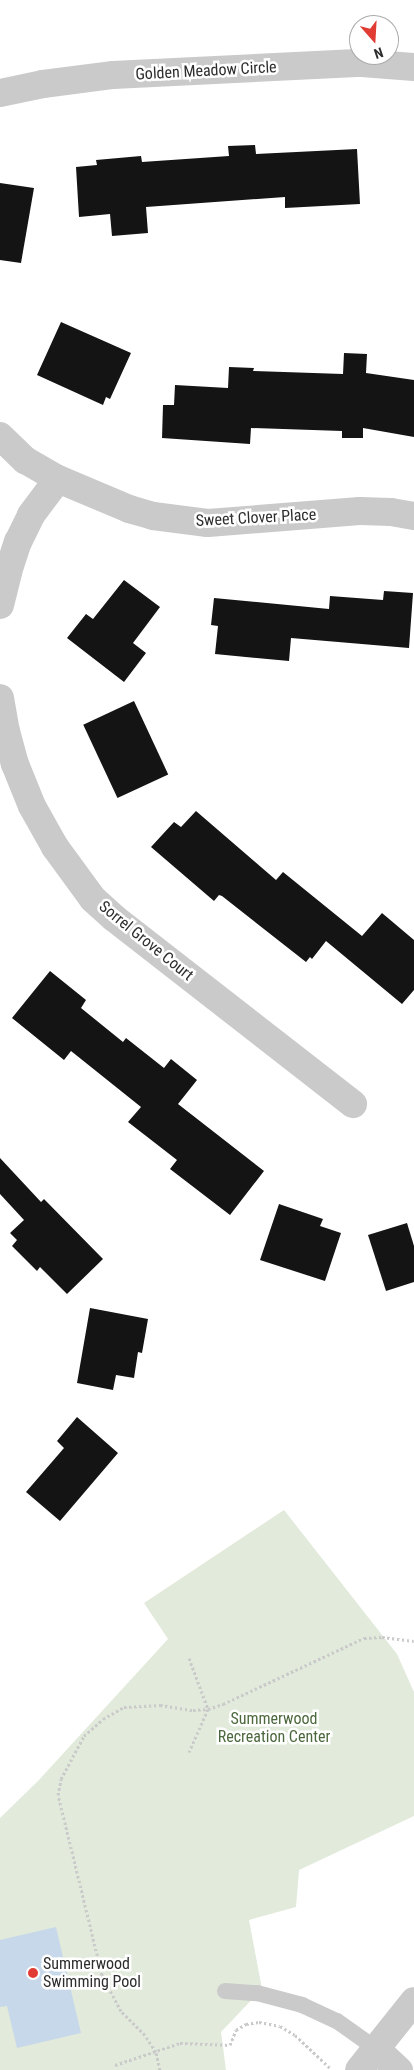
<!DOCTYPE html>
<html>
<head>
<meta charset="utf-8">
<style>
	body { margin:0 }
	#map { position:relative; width:414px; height:2070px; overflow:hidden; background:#fff; font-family:"Roboto Condensed",sans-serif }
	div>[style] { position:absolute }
	.green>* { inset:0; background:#e1eadb }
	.water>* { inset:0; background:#c7d8ea }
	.building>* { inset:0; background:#141414; transform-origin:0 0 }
	.path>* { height:3px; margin-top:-1.5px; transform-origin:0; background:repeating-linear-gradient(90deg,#cacaca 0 2.5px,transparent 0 5px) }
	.lane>* { height:16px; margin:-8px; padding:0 8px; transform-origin:8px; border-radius:8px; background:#cacaca }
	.street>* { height:28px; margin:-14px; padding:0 14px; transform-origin:14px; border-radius:14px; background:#cacaca }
	.dots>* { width:14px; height:14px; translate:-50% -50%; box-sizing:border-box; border:2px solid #fff; border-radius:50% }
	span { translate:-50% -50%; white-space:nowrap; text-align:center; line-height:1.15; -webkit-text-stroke:5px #fff; paint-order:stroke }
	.street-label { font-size:16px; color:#2d2d2d }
	.park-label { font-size:16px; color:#4b673c }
	.poi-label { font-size:16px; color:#2d2d2d }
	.left { translate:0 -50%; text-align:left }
	.north { position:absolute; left:349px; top:15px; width:50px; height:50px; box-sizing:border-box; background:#fff; border:1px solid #ababab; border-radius:50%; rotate:161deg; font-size:14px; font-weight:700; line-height:20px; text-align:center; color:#2d2d2d }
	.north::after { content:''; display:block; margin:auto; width:18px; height:22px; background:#e03c34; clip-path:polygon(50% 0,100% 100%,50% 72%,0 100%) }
</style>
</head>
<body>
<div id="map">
	<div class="green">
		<i style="clip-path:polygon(284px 1510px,397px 1654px,414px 1692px,414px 1816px,299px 1870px,296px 1907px,249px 1920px,262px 1989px,221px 2032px,226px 2070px,0 2070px,0 1818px,38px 1781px,168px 1639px,144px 1603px)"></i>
	</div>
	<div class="water">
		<i style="clip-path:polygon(56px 1927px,81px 2033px,17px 2048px,7px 2006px,0 2007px,0 1940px)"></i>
	</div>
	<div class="building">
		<i style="clip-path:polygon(255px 145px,256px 154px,357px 149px,360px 204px,285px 208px,285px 197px,146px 207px,148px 233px,112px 236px,110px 214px,79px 217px,76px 167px,97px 165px,96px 160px,141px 156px,142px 162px,229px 156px,228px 146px)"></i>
		<i style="clip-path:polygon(0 183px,34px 188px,21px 263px,0 260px)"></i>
		<i style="clip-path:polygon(61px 322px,131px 353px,110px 399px,106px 397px,103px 405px,37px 375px)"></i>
		<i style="clip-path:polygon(344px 353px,367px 354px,366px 373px,414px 380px,414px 437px,363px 428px,363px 438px,342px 438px,342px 431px,251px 428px,250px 444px,162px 438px,163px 405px,174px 405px,175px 385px,228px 388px,229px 367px,254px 368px,253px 371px,343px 374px)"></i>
		<i style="clip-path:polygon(124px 580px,160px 607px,133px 643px,146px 653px,124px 682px,67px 638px,86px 614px,93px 619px)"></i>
		<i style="clip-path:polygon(384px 591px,413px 593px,409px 648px,291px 638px,289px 661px,215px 654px,218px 626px,211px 625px,214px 598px,329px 609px,330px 596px,383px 600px)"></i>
		<i style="left:134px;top:701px;width:81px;height:56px;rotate:65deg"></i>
		<i style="clip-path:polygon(196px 811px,276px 880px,283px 872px,362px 936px,382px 913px,414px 940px,414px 990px,402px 1004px,326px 941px,312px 959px,310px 957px,306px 962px,222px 896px,219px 895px,214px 901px,151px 847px,174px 822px,181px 827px)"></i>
		<i style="clip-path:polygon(50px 971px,86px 1000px,81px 1008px,123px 1042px,126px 1038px,164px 1068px,171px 1059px,197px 1080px,178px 1104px,264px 1171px,230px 1215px,170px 1169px,177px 1160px,128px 1122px,141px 1107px,71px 1051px,64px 1060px,12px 1018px)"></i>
		<i style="clip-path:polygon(0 1158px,41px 1202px,44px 1199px,103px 1259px,67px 1294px,40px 1267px,37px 1271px,12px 1246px,17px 1240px,10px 1233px,24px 1220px,0 1194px)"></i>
		<i style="clip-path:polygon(279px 1204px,323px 1219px,320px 1226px,341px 1233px,325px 1281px,260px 1260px)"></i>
		<i style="clip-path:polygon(407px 1223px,414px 1246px,414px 1282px,386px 1291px,368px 1235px)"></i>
		<i style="clip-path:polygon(90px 1308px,148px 1319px,142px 1353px,138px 1352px,134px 1378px,116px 1375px,113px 1390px,77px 1383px)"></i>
		<i style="clip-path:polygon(77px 1417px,118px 1453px,60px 1521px,26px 1492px,64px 1448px,57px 1441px)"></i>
	</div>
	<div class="path">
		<i style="left:189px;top:1658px;width:54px;rotate:69.6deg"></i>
		<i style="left:208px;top:1709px;width:47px;rotate:113.8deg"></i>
		<i style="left:115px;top:2065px;width:69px;rotate:-18.7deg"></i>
		<i style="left:180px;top:2043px;width:50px;rotate:2.3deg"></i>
		<i style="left:230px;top:2045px;width:16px;rotate:-68deg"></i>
		<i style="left:236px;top:2030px;width:12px;rotate:-31deg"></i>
		<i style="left:246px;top:2024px;width:13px;rotate:-9deg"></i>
		<i style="left:259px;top:2022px;width:21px;rotate:11deg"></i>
		<i style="left:280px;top:2026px;width:17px;rotate:31deg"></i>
		<i style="left:295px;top:2035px;width:48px;rotate:43.3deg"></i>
		<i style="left:160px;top:2070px;width:18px;rotate:-103deg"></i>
		<i style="left:156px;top:2052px;width:20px;rotate:-123deg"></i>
		<i style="left:145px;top:2035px;width:34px;rotate:-135deg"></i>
		<i style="left:121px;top:2011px;width:41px;rotate:-117.8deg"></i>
		<i style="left:102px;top:1975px;width:185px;rotate:-103.7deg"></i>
		<i style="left:58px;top:1795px;width:16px;rotate:-79deg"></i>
		<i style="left:61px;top:1779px;width:49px;rotate:-61.9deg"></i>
		<i style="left:84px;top:1736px;width:25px;rotate:-42deg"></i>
		<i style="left:103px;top:1719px;width:24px;rotate:-30deg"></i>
		<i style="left:124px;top:1707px;width:36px;rotate:-3deg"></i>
		<i style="left:160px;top:1705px;width:33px;rotate:9deg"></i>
		<i style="left:193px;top:1710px;width:15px;rotate:-4deg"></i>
		<i style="left:208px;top:1709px;width:16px;rotate:-18deg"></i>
		<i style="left:223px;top:1704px;width:156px;rotate:-25.1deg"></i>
		<i style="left:364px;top:1638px;width:18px;rotate:-3deg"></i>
		<i style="left:382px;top:1637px;width:32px;rotate:7deg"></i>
	</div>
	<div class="lane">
		<i style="left:225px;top:1991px;width:32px;rotate:4deg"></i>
		<i style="left:257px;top:1993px;width:47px;rotate:14.9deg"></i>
		<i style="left:302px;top:2005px;width:38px;rotate:25deg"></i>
		<i style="left:337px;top:2021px;width:47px;rotate:35.4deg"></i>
	</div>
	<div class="street">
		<i style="left:0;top:93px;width:44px;rotate:-11.8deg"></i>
		<i style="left:43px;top:84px;width:71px;rotate:-7.3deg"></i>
		<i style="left:113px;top:75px;width:249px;rotate:-2.8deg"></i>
		<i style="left:362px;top:63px;width:52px;rotate:4.4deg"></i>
		<i style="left:0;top:436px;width:35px;rotate:44deg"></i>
		<i style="left:25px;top:460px;width:38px;rotate:30deg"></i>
		<i style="left:58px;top:479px;width:77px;rotate:22.9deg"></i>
		<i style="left:129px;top:509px;width:25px;rotate:16deg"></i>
		<i style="left:153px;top:516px;width:55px;rotate:7.3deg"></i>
		<i style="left:208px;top:523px;width:152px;rotate:-4.5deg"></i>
		<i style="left:360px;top:511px;width:31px;rotate:2deg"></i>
		<i style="left:391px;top:512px;width:23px;rotate:10deg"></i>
		<i style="left:0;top:605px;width:34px;rotate:-76deg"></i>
		<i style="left:8px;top:572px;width:32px;rotate:-72deg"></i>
		<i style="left:18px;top:542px;width:30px;rotate:-64deg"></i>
		<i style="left:31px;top:515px;width:45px;rotate:-53.1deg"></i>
		<i style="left:0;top:698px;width:34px;rotate:80deg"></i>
		<i style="left:6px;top:731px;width:34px;rotate:75deg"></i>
		<i style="left:15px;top:764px;width:45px;rotate:68deg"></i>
		<i style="left:32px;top:806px;width:47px;rotate:60.7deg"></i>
		<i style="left:55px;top:847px;width:64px;rotate:53.8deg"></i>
		<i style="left:93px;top:899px;width:28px;rotate:42deg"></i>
		<i style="left:114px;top:918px;width:303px;rotate:37.9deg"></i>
		<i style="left:375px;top:2048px;width:33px;rotate:43deg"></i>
		<i style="left:359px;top:2070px;width:88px;rotate:-51.4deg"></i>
	</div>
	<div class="dots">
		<i style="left:33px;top:1973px;background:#e03c34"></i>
	</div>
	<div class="street-label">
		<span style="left:206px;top:71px;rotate:-3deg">Golden Meadow Circle</span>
		<span style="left:256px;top:518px;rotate:-3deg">Sweet Clover Place</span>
		<span style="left:146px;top:941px;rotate:39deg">Sorrel Grove Court</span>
	</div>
	<div class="park-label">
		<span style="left:274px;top:1728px">Summerwood<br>Recreation Center</span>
	</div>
	<div class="poi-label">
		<span class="left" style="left:43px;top:1973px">Summerwood<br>Swimming Pool</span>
	</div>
	<div class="north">N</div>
</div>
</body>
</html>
